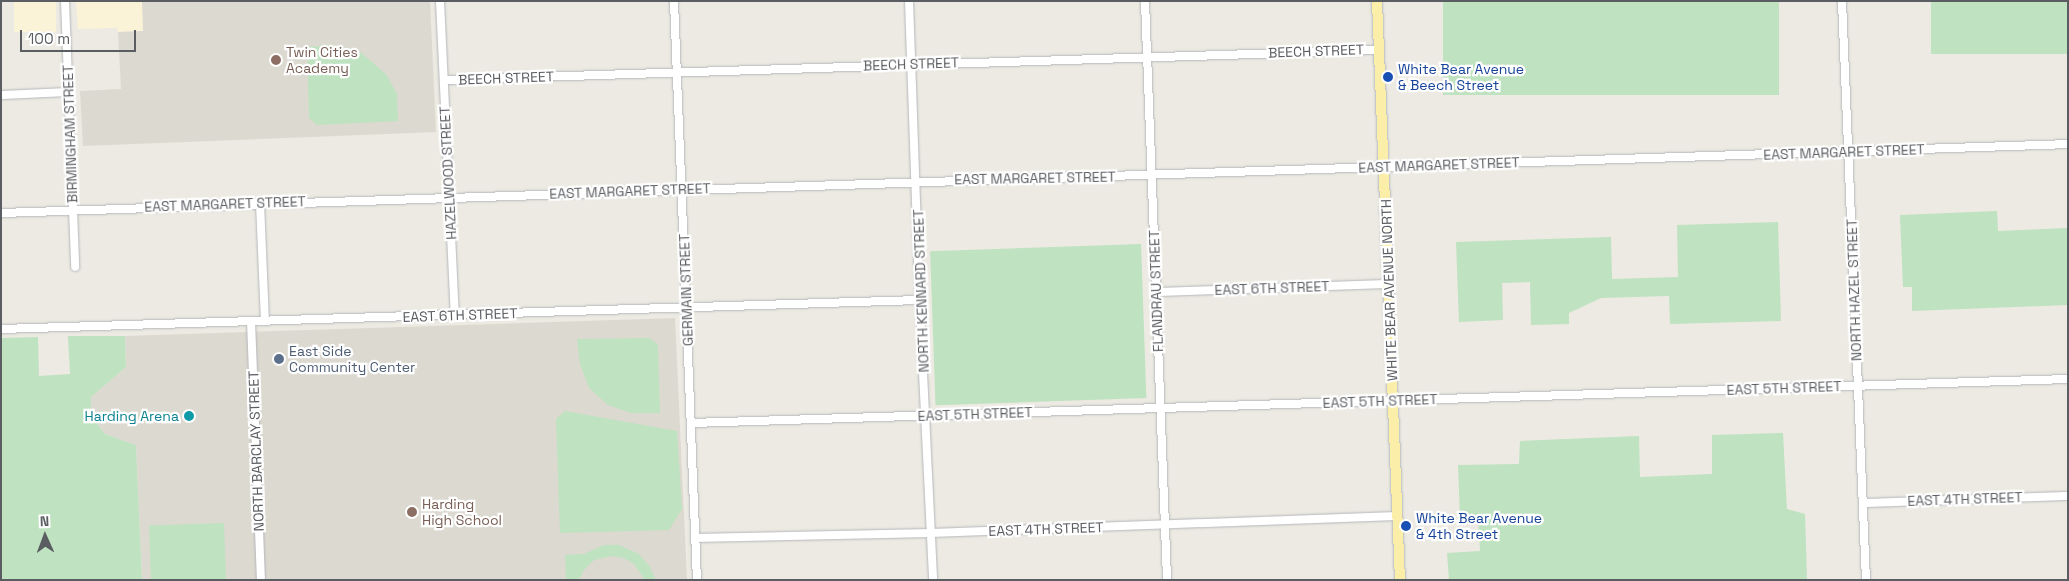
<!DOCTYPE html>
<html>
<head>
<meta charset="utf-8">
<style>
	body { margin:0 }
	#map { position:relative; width:2069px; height:581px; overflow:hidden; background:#eceae2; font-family:"Space Grotesk",sans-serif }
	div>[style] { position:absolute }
	.commercial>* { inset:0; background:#fbf3d7; transform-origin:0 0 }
	.education>* { inset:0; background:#dcd9d0 }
	.green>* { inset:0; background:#bfe2c0; transform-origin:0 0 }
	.roads { filter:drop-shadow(0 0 1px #b4b7bb) drop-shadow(0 0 1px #b4b7bb) }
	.minor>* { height:8px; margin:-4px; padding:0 4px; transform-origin:4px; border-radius:4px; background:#fff }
	.major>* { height:10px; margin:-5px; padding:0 5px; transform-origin:5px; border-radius:5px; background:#faeea9 }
	.dots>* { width:14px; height:14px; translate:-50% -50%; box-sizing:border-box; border:2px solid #fff; border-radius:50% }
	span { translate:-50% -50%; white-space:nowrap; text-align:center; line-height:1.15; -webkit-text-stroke:4.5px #fff; paint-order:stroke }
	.street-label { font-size:14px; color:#5a5d61 }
	.education-label { font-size:14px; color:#785e54 }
	.left { translate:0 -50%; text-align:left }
	.transit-label { font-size:14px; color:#164399 }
	.service-label { font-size:14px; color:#4e5e75 }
	.culture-label { font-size:14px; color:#0d838f }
	.right { translate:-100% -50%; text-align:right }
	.frame { position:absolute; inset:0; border:2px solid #5a5d61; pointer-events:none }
	.north { position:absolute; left:20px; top:511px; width:50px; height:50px; -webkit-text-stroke:4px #fff; paint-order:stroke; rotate:358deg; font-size:14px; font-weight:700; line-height:20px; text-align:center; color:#5a5d61 }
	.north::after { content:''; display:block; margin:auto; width:18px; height:22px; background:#5a5d61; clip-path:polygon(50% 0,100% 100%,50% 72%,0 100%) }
	.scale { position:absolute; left:20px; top:30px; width:116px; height:22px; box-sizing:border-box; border:2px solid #5a5d61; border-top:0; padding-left:6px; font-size:15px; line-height:18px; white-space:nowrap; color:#5a5d61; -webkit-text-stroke:4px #fff; paint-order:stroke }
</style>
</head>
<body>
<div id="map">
	<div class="commercial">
		<i style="left:14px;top:1px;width:42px;height:31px"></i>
		<i style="clip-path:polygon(76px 1px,142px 1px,144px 31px,118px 32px,117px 28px,78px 29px)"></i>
	</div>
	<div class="education">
		<i style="clip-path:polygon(142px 1px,430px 1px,436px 132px,83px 146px,80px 91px,121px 89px,118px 32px,143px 31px)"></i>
		<i style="clip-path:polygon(675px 318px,687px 580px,142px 580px,136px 445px,105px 434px,91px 416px,91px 397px,126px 367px,125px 336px)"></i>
	</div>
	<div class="green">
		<i style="left:1443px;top:1px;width:336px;height:94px"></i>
		<i style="left:1931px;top:1px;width:137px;height:53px"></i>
		<i style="clip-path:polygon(332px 45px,358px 50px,386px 74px,397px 94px,398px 121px,317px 125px,309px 118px,307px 47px)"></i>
		<i style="clip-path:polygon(1997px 211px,1998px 231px,2068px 228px,2068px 305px,1912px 311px,1912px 287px,1903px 287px,1900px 215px)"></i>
		<i style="clip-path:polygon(1778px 222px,1781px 321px,1670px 324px,1669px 296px,1601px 298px,1569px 313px,1569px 324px,1531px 325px,1530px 282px,1502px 283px,1503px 320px,1459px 322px,1456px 242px,1611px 237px,1612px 279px,1678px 277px,1677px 225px)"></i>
		<i style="left:1141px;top:244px;width:154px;height:211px;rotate:88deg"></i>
		<i style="clip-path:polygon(68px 336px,125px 336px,126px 367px,91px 397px,91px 416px,105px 434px,136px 445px,142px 580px,1px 580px,1px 338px,38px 337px,39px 376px,70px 374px)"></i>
		<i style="clip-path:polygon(650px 338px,658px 345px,660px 413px,631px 413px,608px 405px,589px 388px,580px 364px,577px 339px)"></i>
		<i style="clip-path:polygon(565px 411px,677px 431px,682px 509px,669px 530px,560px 533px,556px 419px)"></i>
		<i style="clip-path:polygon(1783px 433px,1787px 509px,1805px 514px,1807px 580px,1449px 580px,1447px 553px,1480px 551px,1478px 516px,1460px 517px,1458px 465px,1519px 464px,1520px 441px,1639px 436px,1640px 477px,1712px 474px,1712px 435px)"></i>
		<i style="left:224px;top:523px;width:57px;height:75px;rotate:88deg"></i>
		<i style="clip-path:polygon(604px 545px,619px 545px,639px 554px,650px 567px,656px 580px,645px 580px,634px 564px,624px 558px,612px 556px,594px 560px,584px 570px,579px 580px,566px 580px,565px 555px,584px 554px)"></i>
	</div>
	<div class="roads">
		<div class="minor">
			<i style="left:65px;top:1px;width:266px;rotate:87.8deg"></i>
			<i style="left:440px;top:1px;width:314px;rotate:87.3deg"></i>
			<i style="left:674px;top:1px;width:579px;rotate:87.73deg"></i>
			<i style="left:909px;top:1px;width:290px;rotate:88deg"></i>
			<i style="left:919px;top:291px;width:289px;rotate:87.2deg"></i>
			<i style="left:1145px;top:1px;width:579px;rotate:87.82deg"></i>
			<i style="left:1842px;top:1px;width:579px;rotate:87.63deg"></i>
			<i style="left:444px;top:80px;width:934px;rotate:-1.84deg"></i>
			<i style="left:1px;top:95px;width:68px;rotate:-2.5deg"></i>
			<i style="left:260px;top:203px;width:118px;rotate:87.6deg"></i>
			<i style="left:1px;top:213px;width:2068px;rotate:-1.91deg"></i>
			<i style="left:1156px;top:292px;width:233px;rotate:-2deg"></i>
			<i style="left:251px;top:321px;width:259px;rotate:87.8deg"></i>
			<i style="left:1px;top:329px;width:919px;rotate:-1.81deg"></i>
			<i style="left:691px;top:423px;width:1378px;rotate:-1.83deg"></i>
			<i style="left:1863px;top:503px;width:205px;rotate:-2deg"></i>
			<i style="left:695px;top:538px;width:236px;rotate:-1.2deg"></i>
			<i style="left:931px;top:533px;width:466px;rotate:-2.1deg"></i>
		</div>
		<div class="major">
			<i style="left:1377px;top:1px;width:579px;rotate:87.73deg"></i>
		</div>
	</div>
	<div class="dots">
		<i style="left:276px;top:60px;background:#8d6e63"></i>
		<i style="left:1388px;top:77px;background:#1a4fb4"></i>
		<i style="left:279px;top:359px;background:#5c6f8a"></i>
		<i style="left:189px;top:416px;background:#0f9aa8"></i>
		<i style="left:412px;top:512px;background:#8d6e63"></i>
		<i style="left:1406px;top:526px;background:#1a4fb4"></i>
	</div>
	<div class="street-label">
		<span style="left:1316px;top:51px;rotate:-2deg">BEECH STREET</span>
		<span style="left:911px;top:64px;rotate:-2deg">BEECH STREET</span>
		<span style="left:506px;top:78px;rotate:-2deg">BEECH STREET</span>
		<span style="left:70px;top:134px;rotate:-92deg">BIRMINGHAM STREET</span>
		<span style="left:1844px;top:152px;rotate:-2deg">EAST MARGARET STREET</span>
		<span style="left:1439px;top:165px;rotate:-2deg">EAST MARGARET STREET</span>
		<span style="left:448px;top:173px;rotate:-93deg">HAZELWOOD STREET</span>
		<span style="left:1035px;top:178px;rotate:-1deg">EAST MARGARET STREET</span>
		<span style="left:630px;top:191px;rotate:-2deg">EAST MARGARET STREET</span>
		<span style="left:225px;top:204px;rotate:-2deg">EAST MARGARET STREET</span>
		<span style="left:1272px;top:288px;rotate:-2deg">EAST 6TH STREET</span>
		<span style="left:686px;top:290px;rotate:-92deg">GERMAIN STREET</span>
		<span style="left:1389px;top:290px;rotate:-92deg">WHITE BEAR AVENUE NORTH</span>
		<span style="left:1854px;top:290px;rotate:-92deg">NORTH HAZEL STREET</span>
		<span style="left:921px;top:291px;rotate:-92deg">NORTH KENNARD STREET</span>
		<span style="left:1156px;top:291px;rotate:-92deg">FLANDRAU STREET</span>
		<span style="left:460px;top:315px;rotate:-2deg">EAST 6TH STREET</span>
		<span style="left:1784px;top:388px;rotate:-2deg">EAST 5TH STREET</span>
		<span style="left:1380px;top:401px;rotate:-2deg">EAST 5TH STREET</span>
		<span style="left:975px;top:414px;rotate:-2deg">EAST 5TH STREET</span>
		<span style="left:256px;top:451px;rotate:-92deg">NORTH BARCLAY STREET</span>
		<span style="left:1965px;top:499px;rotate:-2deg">EAST 4TH STREET</span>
		<span style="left:1046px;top:529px;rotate:-2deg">EAST 4TH STREET</span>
	</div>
	<div class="education-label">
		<span class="left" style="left:286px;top:60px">Twin Cities<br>Academy</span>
		<span class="left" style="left:422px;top:512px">Harding<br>High School</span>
	</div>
	<div class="transit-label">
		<span class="left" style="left:1398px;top:77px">White Bear Avenue<br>&amp; Beech Street</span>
		<span class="left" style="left:1416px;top:526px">White Bear Avenue<br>&amp; 4th Street</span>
	</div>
	<div class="service-label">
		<span class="left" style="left:289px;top:359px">East Side<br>Community Center</span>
	</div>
	<div class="culture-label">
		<span class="right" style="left:179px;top:416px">Harding Arena</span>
	</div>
	<div class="frame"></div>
	<div class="north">N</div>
	<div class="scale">100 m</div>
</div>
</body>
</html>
